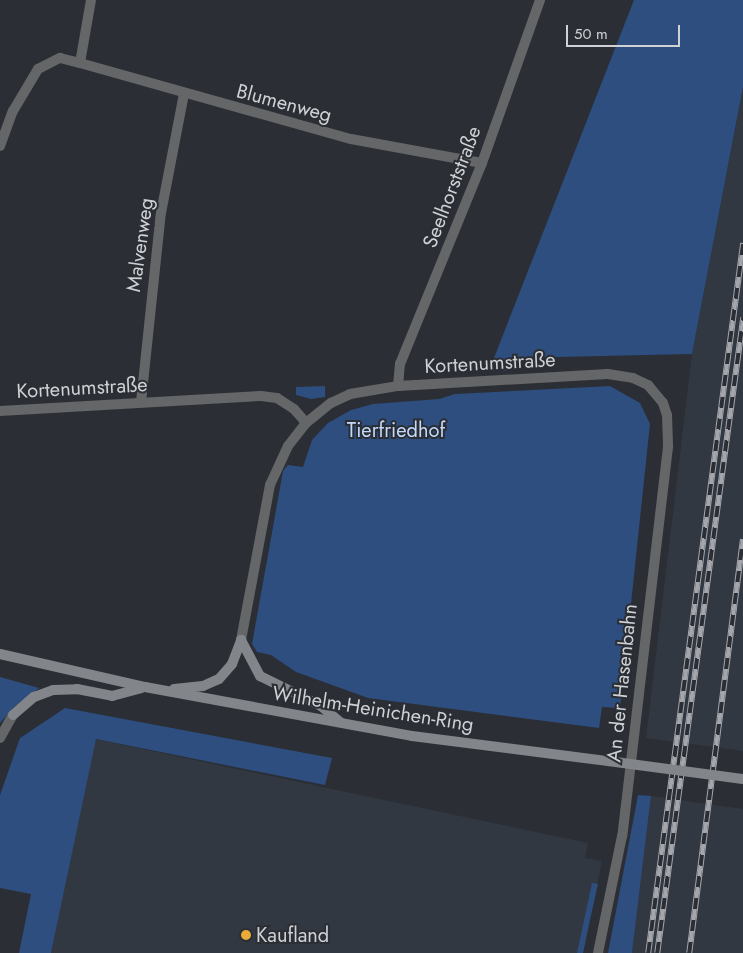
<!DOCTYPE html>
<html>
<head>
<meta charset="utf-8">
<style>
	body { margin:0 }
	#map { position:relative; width:743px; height:953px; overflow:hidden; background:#2b2e34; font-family:Jost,sans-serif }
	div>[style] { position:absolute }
	.built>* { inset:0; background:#313842 }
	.green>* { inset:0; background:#2d4e7e }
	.street>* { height:10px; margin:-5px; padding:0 5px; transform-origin:5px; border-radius:5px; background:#646668 }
	.secondary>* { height:10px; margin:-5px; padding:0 5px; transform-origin:5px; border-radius:5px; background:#828589 }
	.rail>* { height:5.5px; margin-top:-2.75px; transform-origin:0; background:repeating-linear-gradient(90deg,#2b2e34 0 11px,#a4a6ab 0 22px); box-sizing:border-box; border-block:1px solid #a4a6ab }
	.secondary-bridge>* { height:10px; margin:-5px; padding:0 5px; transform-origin:5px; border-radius:5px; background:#828589 }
	.dots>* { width:14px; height:14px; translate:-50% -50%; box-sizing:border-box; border:2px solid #2b2e34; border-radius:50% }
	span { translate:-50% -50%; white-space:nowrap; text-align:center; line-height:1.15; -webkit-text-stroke:4px #2b2e34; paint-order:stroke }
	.street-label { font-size:20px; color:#cfd1d5 }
	.park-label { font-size:20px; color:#c4dafb }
	.poi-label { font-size:20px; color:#cfd1d5 }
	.left { translate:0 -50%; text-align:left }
	.scale { position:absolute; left:566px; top:25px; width:114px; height:22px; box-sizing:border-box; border:2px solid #cfd1d5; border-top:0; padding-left:6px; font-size:15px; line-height:18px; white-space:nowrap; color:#cfd1d5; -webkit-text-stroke:4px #2b2e34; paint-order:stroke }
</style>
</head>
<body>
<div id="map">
	<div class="built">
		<i style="clip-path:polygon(743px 88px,743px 751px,646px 738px,692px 354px)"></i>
		<i style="clip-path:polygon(95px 739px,588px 843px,585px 858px,602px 861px,583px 953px,51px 953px)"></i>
		<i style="clip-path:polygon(651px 796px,743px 809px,743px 953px,632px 953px)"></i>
	</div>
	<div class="green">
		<i style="clip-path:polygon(634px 0,743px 0,743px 87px,692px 354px,514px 358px,506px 371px,490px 368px)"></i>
		<i style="clip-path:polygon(325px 386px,325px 397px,311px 399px,296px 395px,296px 387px)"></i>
		<i style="clip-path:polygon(610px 386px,640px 403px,650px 424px,620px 708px,602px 707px,599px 728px,368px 698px,296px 672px,271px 655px,257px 652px,252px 644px,283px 471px,288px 465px,303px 467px,312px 440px,328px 423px,351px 410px,373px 404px,439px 399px,455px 394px)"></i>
		<i style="clip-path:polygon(0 677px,39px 688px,14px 707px,0 723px)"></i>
		<i style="clip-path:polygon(65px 708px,332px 758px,325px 785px,96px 739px,51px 953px,19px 953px,31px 894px,0 888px,0 795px,20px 738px)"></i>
		<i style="clip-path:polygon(638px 795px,651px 796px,632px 953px,608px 953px)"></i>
		<i style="clip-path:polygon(592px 883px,598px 884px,590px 920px,583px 953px,577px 953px)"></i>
	</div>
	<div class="street">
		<i style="left:80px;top:63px;width:281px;rotate:15.7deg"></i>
		<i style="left:351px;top:139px;width:133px;rotate:10.4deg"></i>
		<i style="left:0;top:146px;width:37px;rotate:-70deg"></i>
		<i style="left:13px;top:111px;width:49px;rotate:-59.2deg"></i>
		<i style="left:38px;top:69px;width:25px;rotate:-27deg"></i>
		<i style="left:60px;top:58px;width:21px;rotate:14deg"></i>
		<i style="left:80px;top:63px;width:64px;rotate:-80.1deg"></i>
		<i style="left:398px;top:386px;width:22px;rotate:-85deg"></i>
		<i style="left:400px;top:364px;width:217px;rotate:-67.8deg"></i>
		<i style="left:482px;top:163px;width:173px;rotate:-70.4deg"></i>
		<i style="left:141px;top:402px;width:190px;rotate:-84deg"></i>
		<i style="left:161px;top:213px;width:121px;rotate:-79.1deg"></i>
		<i style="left:0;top:411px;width:261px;rotate:-3.3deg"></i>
		<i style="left:261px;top:396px;width:16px;rotate:7deg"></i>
		<i style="left:277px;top:398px;width:20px;rotate:33deg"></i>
		<i style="left:294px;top:409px;width:18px;rotate:49deg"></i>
		<i style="left:241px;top:640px;width:158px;rotate:-79.4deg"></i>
		<i style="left:270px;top:485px;width:43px;rotate:-65.2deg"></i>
		<i style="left:288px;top:446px;width:29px;rotate:-52deg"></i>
		<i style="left:306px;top:423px;width:32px;rotate:-39deg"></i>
		<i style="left:331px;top:403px;width:21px;rotate:-25deg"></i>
		<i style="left:350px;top:394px;width:49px;rotate:-9.5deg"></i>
		<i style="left:398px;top:386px;width:210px;rotate:-3.3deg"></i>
		<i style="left:608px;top:374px;width:25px;rotate:9deg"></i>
		<i style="left:633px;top:378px;width:17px;rotate:25deg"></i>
		<i style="left:648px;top:385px;width:23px;rotate:50deg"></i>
		<i style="left:663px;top:403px;width:13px;rotate:72deg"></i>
		<i style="left:667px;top:415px;width:32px;rotate:88deg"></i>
		<i style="left:668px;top:447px;width:392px;rotate:96.7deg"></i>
		<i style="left:622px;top:836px;width:119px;rotate:101.6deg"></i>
		<i style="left:0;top:738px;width:26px;rotate:-61deg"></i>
	</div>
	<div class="secondary">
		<i style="left:241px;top:640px;width:41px;rotate:62.2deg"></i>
		<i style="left:260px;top:676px;width:68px;rotate:26.2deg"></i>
		<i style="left:321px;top:706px;width:25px;rotate:40deg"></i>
		<i style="left:0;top:654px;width:149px;rotate:12.8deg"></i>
		<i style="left:145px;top:687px;width:271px;rotate:10.4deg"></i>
		<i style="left:412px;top:736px;width:198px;rotate:7.3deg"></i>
		<i style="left:174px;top:689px;width:29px;rotate:-6deg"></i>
		<i style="left:203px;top:686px;width:17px;rotate:-24deg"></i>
		<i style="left:219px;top:679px;width:20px;rotate:-49deg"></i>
		<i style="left:232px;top:664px;width:26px;rotate:-69deg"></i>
		<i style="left:13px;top:715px;width:28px;rotate:-41deg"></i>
		<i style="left:34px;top:697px;width:20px;rotate:-20deg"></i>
		<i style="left:53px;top:690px;width:24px;rotate:-2deg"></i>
		<i style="left:77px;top:689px;width:36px;rotate:11deg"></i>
		<i style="left:112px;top:696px;width:30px;rotate:-15deg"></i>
	</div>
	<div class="rail">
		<i style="left:648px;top:953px;width:716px;rotate:-82.38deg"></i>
		<i style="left:657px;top:953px;width:641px;rotate:-82.29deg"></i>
		<i style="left:689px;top:953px;width:417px;rotate:-82.6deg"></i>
	</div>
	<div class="secondary-bridge">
		<i style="left:608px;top:761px;width:136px;rotate:7.6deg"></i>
	</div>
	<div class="dots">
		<i style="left:246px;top:935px;background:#eaaa38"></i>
	</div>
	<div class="street-label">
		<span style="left:284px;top:103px;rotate:15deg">Blumenweg</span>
		<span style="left:452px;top:187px;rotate:-69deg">Seelhorststraße</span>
		<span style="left:140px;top:245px;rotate:-82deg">Malvenweg</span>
		<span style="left:490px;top:363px;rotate:-3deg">Kortenumstraße</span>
		<span style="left:82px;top:388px;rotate:-3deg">Kortenumstraße</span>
		<span style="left:622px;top:683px;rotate:-84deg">An der Hasenbahn</span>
		<span style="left:373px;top:709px;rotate:9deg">Wilhelm-Heinichen-Ring</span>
	</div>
	<div class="park-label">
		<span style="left:396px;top:430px">Tierfriedhof</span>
	</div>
	<div class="poi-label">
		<span class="left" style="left:256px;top:935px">Kaufland</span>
	</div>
	<div class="scale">50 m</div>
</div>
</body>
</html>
